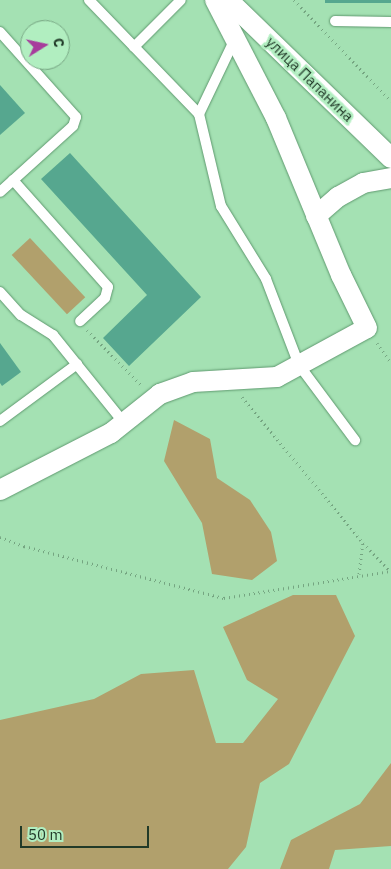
<!DOCTYPE html>
<html>
<head>
<meta charset="utf-8">
<style>
	body { margin:0 }
	#map { position:relative; width:391px; height:869px; overflow:hidden; background:#a4e1b3; font-family:"IBM Plex Sans",sans-serif }
	div>[style] { position:absolute }
	.green>* { inset:0; background:#b1a06c; transform-origin:0 0 }
	.building>* { inset:0; background:#56a78f; transform-origin:0 0 }
	.path>* { height:3px; margin-top:-1.5px; transform-origin:0; background:repeating-linear-gradient(90deg,#75a581 0 1px,transparent 0 5px) }
	.roads { filter:drop-shadow(0 0 1px #5f996f) drop-shadow(0 0 1px #5f996f) }
	.service>* { height:10px; margin:-5px; padding:0 5px; transform-origin:5px; border-radius:5px; background:#fff }
	.minor>* { height:20px; margin:-10px; padding:0 10px; transform-origin:10px; border-radius:10px; background:#fff }
	span { translate:-50% -50%; white-space:nowrap; text-align:center; line-height:1.15; -webkit-text-stroke:5px #b1eec0; paint-order:stroke }
	.street-label { font-size:15px; color:#213a28 }
	.north { position:absolute; left:20px; top:20px; width:50px; height:50px; box-sizing:border-box; background:#b1eec0; border:1px solid #77a683; border-radius:50%; rotate:80deg; font-size:14px; font-weight:700; line-height:20px; text-align:center; color:#213a28 }
	.north::after { content:''; display:block; margin:auto; width:18px; height:22px; background:#a73c9c; clip-path:polygon(50% 0,100% 100%,50% 72%,0 100%) }
	.scale { position:absolute; left:20px; top:826px; width:129px; height:22px; box-sizing:border-box; border:2px solid #213a28; border-top:0; padding-left:6px; font-size:15px; line-height:18px; white-space:nowrap; color:#213a28; -webkit-text-stroke:4px #b1eec0; paint-order:stroke }
</style>
</head>
<body>
<div id="map">
	<div class="green">
		<i style="left:30px;top:238px;width:81px;height:25px;rotate:47deg"></i>
		<i style="clip-path:polygon(174px 420px,210px 439px,217px 478px,250px 500px,271px 532px,277px 561px,252px 580px,212px 574px,202px 523px,164px 461px)"></i>
		<i style="clip-path:polygon(293px 595px,336px 595px,355px 636px,289px 764px,260px 783px,246px 847px,228px 869px,0 869px,0 720px,94px 699px,141px 674px,194px 670px,216px 743px,243px 743px,278px 699px,247px 680px,223px 627px)"></i>
		<i style="clip-path:polygon(391px 763px,391px 846px,335px 850px,329px 869px,280px 869px,291px 840px,360px 804px)"></i>
	</div>
	<div class="building">
		<i style="left:325px;top:0;width:66px;height:3px"></i>
		<i style="clip-path:polygon(0 85px,25px 113px,0 135px)"></i>
		<i style="clip-path:polygon(70px 153px,201px 297px,129px 366px,103px 338px,147px 295px,41px 179px)"></i>
		<i style="clip-path:polygon(0 343px,21px 372px,2px 386px,0 383px)"></i>
	</div>
	<div class="path">
		<i style="left:294px;top:0;width:140px;rotate:46.2deg"></i>
		<i style="left:87px;top:330px;width:78px;rotate:45.5deg"></i>
		<i style="left:377px;top:343px;width:24px;rotate:55deg"></i>
		<i style="left:242px;top:397px;width:190px;rotate:50.3deg"></i>
		<i style="left:363px;top:543px;width:39px;rotate:46deg"></i>
		<i style="left:0;top:537px;width:26px;rotate:21deg"></i>
		<i style="left:24px;top:546px;width:207px;rotate:14.6deg"></i>
		<i style="left:224px;top:598px;width:168px;rotate:-9.2deg"></i>
		<i style="left:359px;top:574px;width:31px;rotate:-83deg"></i>
	</div>
	<div class="roads">
		<div class="service">
			<i style="left:89px;top:0;width:158px;rotate:46deg"></i>
			<i style="left:199px;top:114px;width:83px;rotate:-64.4deg"></i>
			<i style="left:335px;top:21px;width:56px;rotate:1deg"></i>
			<i style="left:0;top:32px;width:114px;rotate:48.2deg"></i>
			<i style="left:76px;top:117px;width:9px;rotate:108deg"></i>
			<i style="left:73px;top:126px;width:98px;rotate:137.9deg"></i>
			<i style="left:134px;top:47px;width:66px;rotate:-45deg"></i>
			<i style="left:199px;top:114px;width:95px;rotate:76.6deg"></i>
			<i style="left:221px;top:206px;width:86px;rotate:58.3deg"></i>
			<i style="left:266px;top:279px;width:92px;rotate:69deg"></i>
			<i style="left:299px;top:365px;width:94px;rotate:53.3deg"></i>
			<i style="left:13px;top:180px;width:143px;rotate:48.4deg"></i>
			<i style="left:108px;top:287px;width:11px;rotate:105deg"></i>
			<i style="left:105px;top:298px;width:34px;rotate:137deg"></i>
			<i style="left:0;top:292px;width:31px;rotate:48deg"></i>
			<i style="left:21px;top:315px;width:38px;rotate:32deg"></i>
			<i style="left:53px;top:335px;width:113px;rotate:51.1deg"></i>
			<i style="left:0;top:421px;width:96px;rotate:-36.5deg"></i>
		</div>
		<div class="minor">
			<i style="left:228px;top:0;width:227px;rotate:44.1deg"></i>
			<i style="left:316px;top:216px;width:29px;rotate:-41deg"></i>
			<i style="left:338px;top:197px;width:29px;rotate:-29deg"></i>
			<i style="left:363px;top:183px;width:28px;rotate:-10deg"></i>
			<i style="left:0;top:490px;width:125px;rotate:-27.2deg"></i>
			<i style="left:111px;top:433px;width:63px;rotate:-38.5deg"></i>
			<i style="left:160px;top:394px;width:35px;rotate:-20deg"></i>
			<i style="left:193px;top:382px;width:84px;rotate:-3.4deg"></i>
			<i style="left:277px;top:377px;width:102px;rotate:-28.6deg"></i>
			<i style="left:367px;top:328px;width:59px;rotate:-116.1deg"></i>
			<i style="left:341px;top:275px;width:170px;rotate:-112.5deg"></i>
			<i style="left:276px;top:118px;width:133px;rotate:-117.3deg"></i>
		</div>
	</div>
	<div class="street-label">
		<span style="left:310px;top:79px;rotate:44deg">улица Папанина</span>
	</div>
	<div class="north">С</div>
	<div class="scale">50 m</div>
</div>
</body>
</html>
